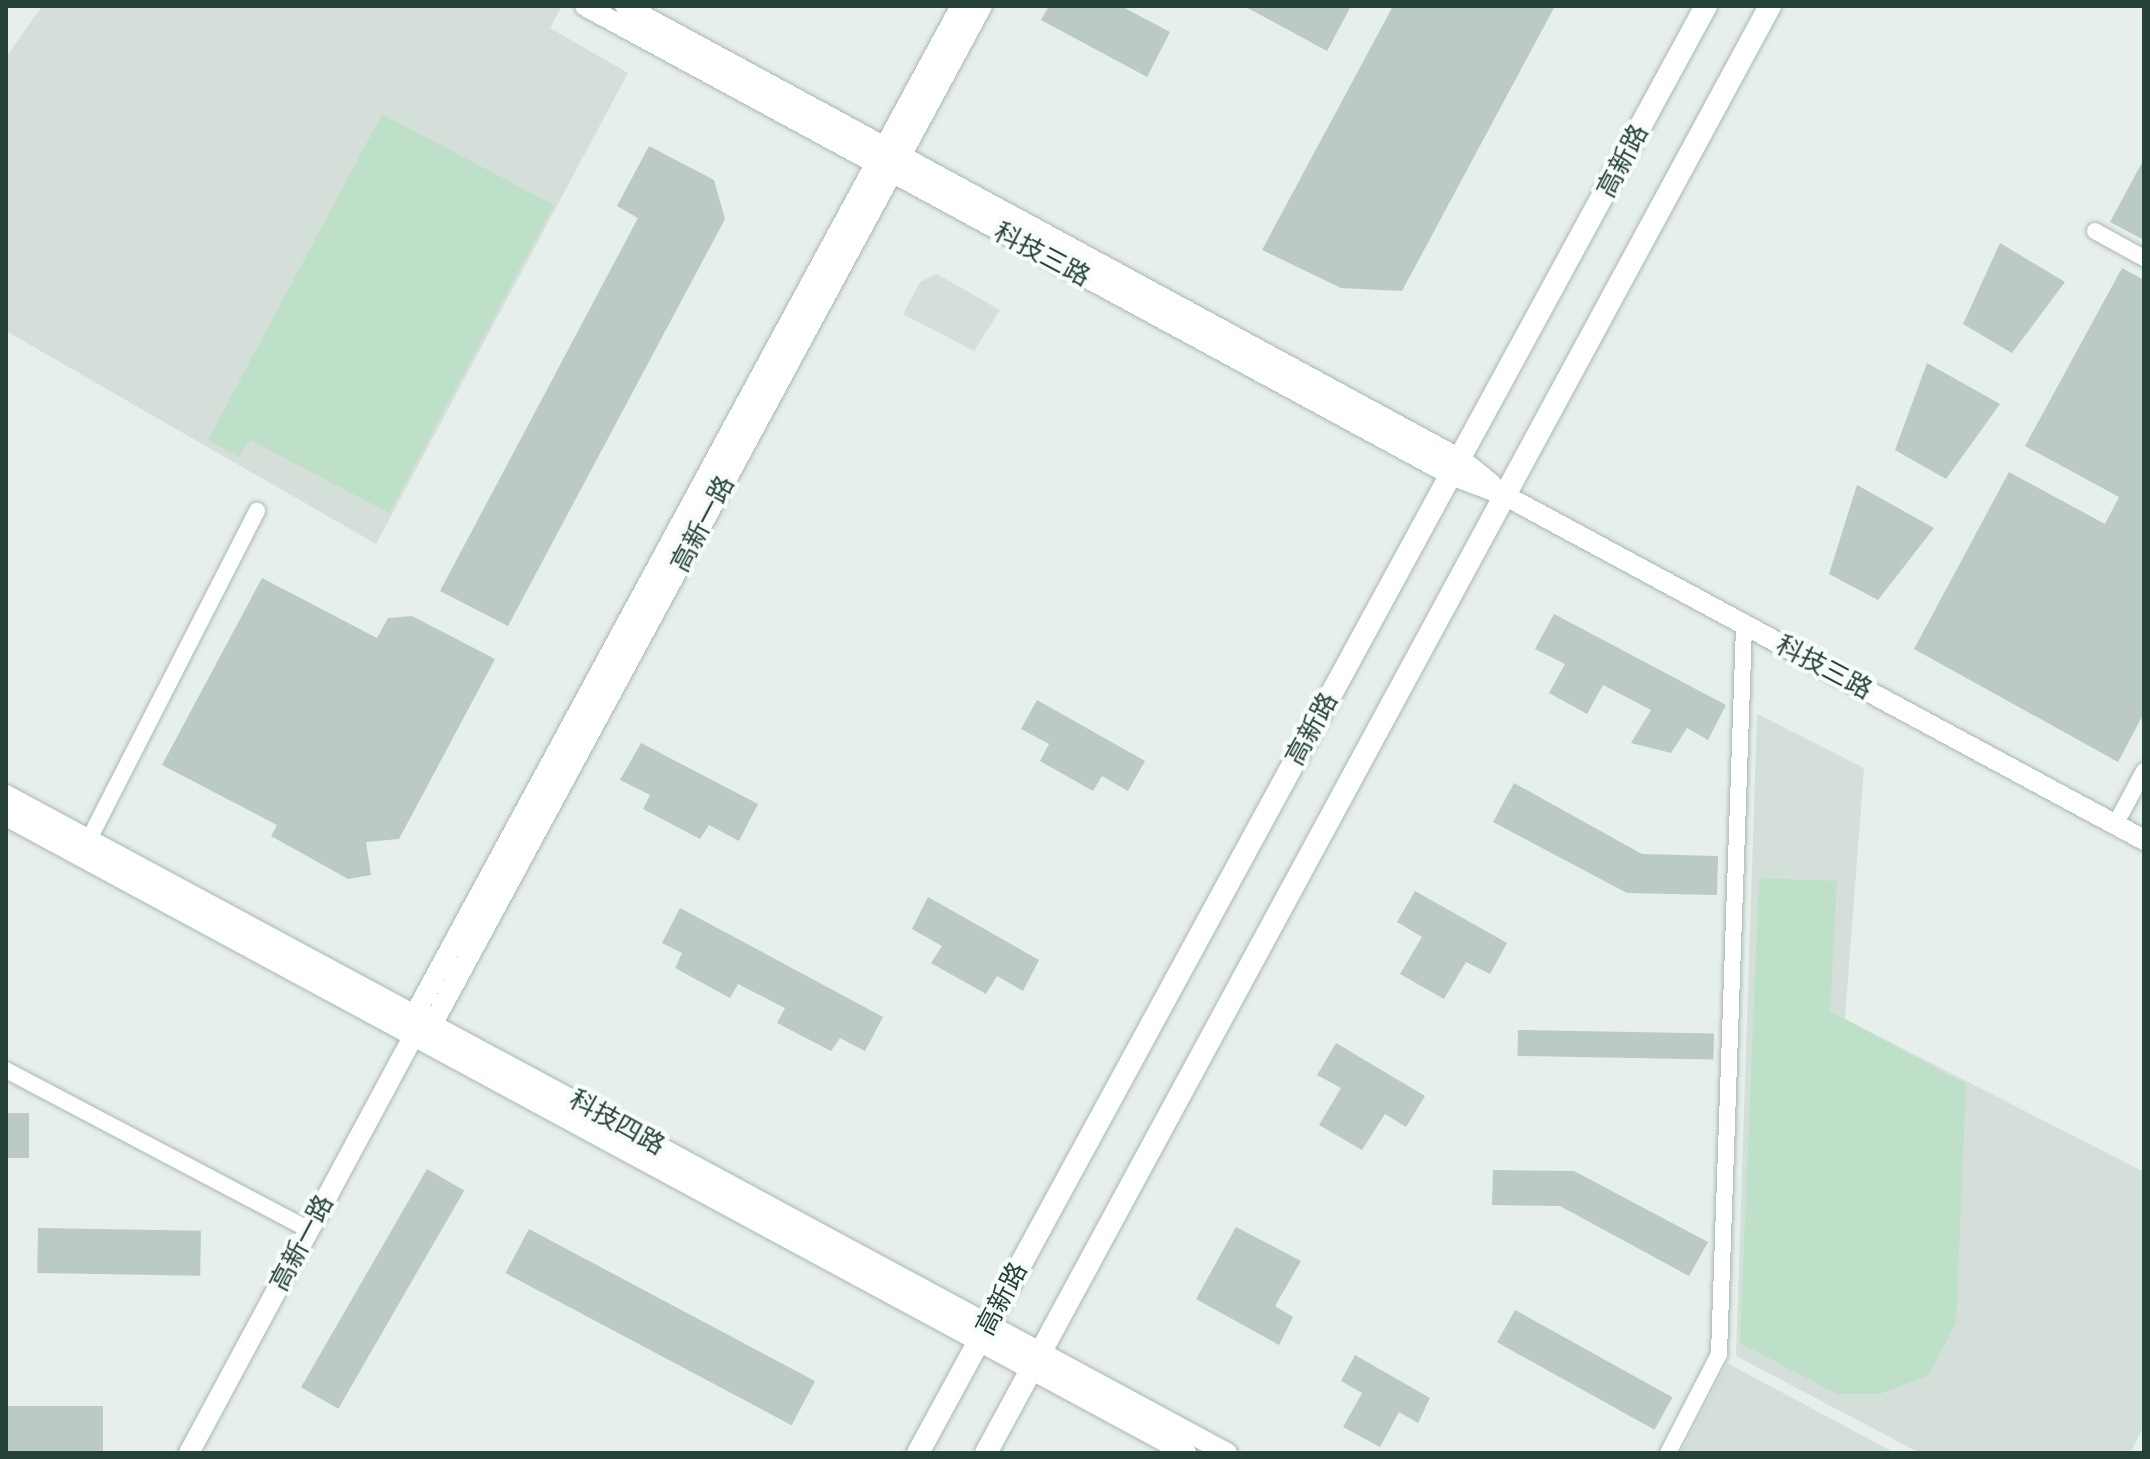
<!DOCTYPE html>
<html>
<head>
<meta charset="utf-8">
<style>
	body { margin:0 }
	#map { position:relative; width:2150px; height:1459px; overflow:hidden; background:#e6efeb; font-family:"Asap Condensed","Noto Sans SC",sans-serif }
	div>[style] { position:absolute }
	.built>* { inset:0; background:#d4dfda }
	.green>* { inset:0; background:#bfe0c8 }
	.building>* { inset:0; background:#bbcac4; transform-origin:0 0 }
	.roads { filter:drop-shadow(0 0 2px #a8b8b2) drop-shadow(0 0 2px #a8b8b2) }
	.minor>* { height:16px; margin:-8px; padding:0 8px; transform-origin:8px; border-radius:8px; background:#fff }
	.tertiary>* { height:20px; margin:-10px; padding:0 10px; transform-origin:10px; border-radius:10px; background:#fff }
	.secondary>* { height:22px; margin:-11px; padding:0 11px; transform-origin:11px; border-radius:11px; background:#fff }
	span { translate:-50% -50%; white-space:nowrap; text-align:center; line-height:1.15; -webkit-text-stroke:8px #f7fbf9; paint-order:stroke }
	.street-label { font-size:26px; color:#24423a }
	.frame { position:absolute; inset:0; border:8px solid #24423a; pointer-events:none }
</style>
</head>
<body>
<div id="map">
	<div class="built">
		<i style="clip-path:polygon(42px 6px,562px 6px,550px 28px,628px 73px,376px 544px,6px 331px,6px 57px)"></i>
		<i style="clip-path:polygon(937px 274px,1000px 310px,974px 351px,903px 314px,920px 282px)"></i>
		<i style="clip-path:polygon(1757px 714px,1864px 768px,1845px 1019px,2144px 1172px,2144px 1425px,2130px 1453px,1920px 1453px,1736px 1356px)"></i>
		<i style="clip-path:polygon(1727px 1363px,1895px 1453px,1681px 1453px)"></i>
	</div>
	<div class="green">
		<i style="clip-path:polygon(382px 114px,554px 205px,389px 513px,250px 440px,239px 457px,208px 440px)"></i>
		<i style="clip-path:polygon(1759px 878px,1837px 881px,1830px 1011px,1966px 1084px,1956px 1323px,1928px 1376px,1879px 1394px,1837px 1394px,1740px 1343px)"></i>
	</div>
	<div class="building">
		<i style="clip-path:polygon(1049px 6px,1121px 6px,1170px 32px,1147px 77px,1041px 20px)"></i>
		<i style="clip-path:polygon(1244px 6px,1351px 6px,1327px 51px)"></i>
		<i style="clip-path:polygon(1393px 6px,1555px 6px,1402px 291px,1341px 288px,1262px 250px)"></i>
		<i style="clip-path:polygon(649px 146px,714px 180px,725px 219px,508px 626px,440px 591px,638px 218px,617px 206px)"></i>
		<i style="clip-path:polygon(2144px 159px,2144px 240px,2110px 222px)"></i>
		<i style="clip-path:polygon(2000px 243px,2065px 282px,2012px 353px,1963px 324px)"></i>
		<i style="clip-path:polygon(2122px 268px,2144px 280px,2144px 713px,2118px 762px,1914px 649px,2009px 472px,2105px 524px,2119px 497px,2025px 446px)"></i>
		<i style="clip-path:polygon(1927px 363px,2000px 404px,1946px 479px,1895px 450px)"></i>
		<i style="clip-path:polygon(1857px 485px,1934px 528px,1878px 600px,1829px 574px)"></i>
		<i style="clip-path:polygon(262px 578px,377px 638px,388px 618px,412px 616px,495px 659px,399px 839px,366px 842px,371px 875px,348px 879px,271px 836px,277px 825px,162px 765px)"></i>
		<i style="clip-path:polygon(1554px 614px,1726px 705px,1708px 740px,1687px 728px,1671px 753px,1631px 743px,1651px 710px,1603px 685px,1587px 714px,1549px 693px,1565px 664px,1535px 649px)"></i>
		<i style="clip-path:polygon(1037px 700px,1145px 761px,1128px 791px,1102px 776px,1093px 791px,1040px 761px,1049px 744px,1021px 729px)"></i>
		<i style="clip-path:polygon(641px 743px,758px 804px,739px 841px,709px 825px,700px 839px,643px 809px,650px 795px,620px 780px)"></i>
		<i style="clip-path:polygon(1514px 783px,1642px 854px,1718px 856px,1717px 895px,1627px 893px,1493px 822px)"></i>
		<i style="clip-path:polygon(1415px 891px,1507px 943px,1490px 974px,1466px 962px,1444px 999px,1400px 974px,1422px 937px,1397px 922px)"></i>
		<i style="clip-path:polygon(928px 897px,1039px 960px,1023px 991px,997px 976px,986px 994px,931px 963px,942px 946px,912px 929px)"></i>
		<i style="clip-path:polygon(680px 908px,883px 1017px,865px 1051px,840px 1038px,831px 1051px,777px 1023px,785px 1008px,738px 984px,730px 998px,675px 968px,682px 953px,662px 943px)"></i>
		<i style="left:1518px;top:1030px;width:196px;height:26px;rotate:1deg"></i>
		<i style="clip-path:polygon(1336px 1043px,1425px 1096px,1406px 1127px,1385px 1114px,1362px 1150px,1319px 1125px,1341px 1088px,1317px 1075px)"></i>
		<i style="left:6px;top:1113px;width:23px;height:45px"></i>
		<i style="left:427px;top:1169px;width:43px;height:252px;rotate:30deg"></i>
		<i style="clip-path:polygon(1493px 1170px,1574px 1171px,1708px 1242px,1689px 1276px,1560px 1206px,1492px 1205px)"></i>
		<i style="clip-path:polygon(1236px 1227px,1301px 1261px,1275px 1306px,1293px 1317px,1279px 1345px,1196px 1299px)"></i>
		<i style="left:38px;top:1228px;width:163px;height:45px;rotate:1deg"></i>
		<i style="left:529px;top:1229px;width:324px;height:50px;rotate:28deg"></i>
		<i style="left:1515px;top:1310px;width:180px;height:37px;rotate:29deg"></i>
		<i style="clip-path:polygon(1355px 1355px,1430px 1398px,1418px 1423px,1399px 1412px,1380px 1447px,1343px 1427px,1362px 1393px,1341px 1381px)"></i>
		<i style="left:6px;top:1406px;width:97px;height:47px"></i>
	</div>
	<div class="roads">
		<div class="minor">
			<i style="left:2095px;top:231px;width:56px;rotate:28.9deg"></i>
			<i style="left:2115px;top:825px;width:61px;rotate:-61.8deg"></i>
			<i style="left:84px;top:849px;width:380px;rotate:-62.9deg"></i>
			<i style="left:6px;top:1070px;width:344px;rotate:27.8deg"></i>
			<i style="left:1668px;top:1453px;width:111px;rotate:-62.7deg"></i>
			<i style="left:1719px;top:1354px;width:728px;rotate:-88.03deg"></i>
		</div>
		<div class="tertiary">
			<i style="left:585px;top:6px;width:985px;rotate:28.44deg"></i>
			<i style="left:1451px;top:475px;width:57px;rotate:20.7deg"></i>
			<i style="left:1504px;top:495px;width:727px;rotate:28.33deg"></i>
			<i style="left:625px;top:6px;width:952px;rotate:28.48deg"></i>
			<i style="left:1462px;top:460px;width:38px;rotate:39deg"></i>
			<i style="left:6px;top:795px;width:1387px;rotate:28.32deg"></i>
			<i style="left:6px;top:816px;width:1341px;rotate:28.36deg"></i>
			<i style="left:422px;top:1029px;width:13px;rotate:-29deg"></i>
			<i style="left:433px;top:1023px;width:1156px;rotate:-61.64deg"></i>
			<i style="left:189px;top:1453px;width:477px;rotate:-61.7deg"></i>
			<i style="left:415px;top:1033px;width:19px;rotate:-90deg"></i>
			<i style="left:415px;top:1014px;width:1146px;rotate:-61.56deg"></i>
		</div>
		<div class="secondary">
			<i style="left:918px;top:1453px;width:1648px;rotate:-61.43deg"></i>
			<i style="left:986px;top:1453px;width:1646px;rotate:-61.55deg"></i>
		</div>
	</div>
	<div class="street-label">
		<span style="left:1623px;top:161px;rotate:-62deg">高新路</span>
		<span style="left:1042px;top:255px;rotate:28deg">科技三路</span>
		<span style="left:703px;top:524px;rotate:-62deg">高新一路</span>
		<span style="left:1824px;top:668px;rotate:28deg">科技三路</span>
		<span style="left:1312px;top:729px;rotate:-61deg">高新路</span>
		<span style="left:617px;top:1123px;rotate:29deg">科技四路</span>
		<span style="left:302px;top:1243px;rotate:-62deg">高新一路</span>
		<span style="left:1002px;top:1299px;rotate:-62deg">高新路</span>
	</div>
	<div class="frame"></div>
</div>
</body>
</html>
